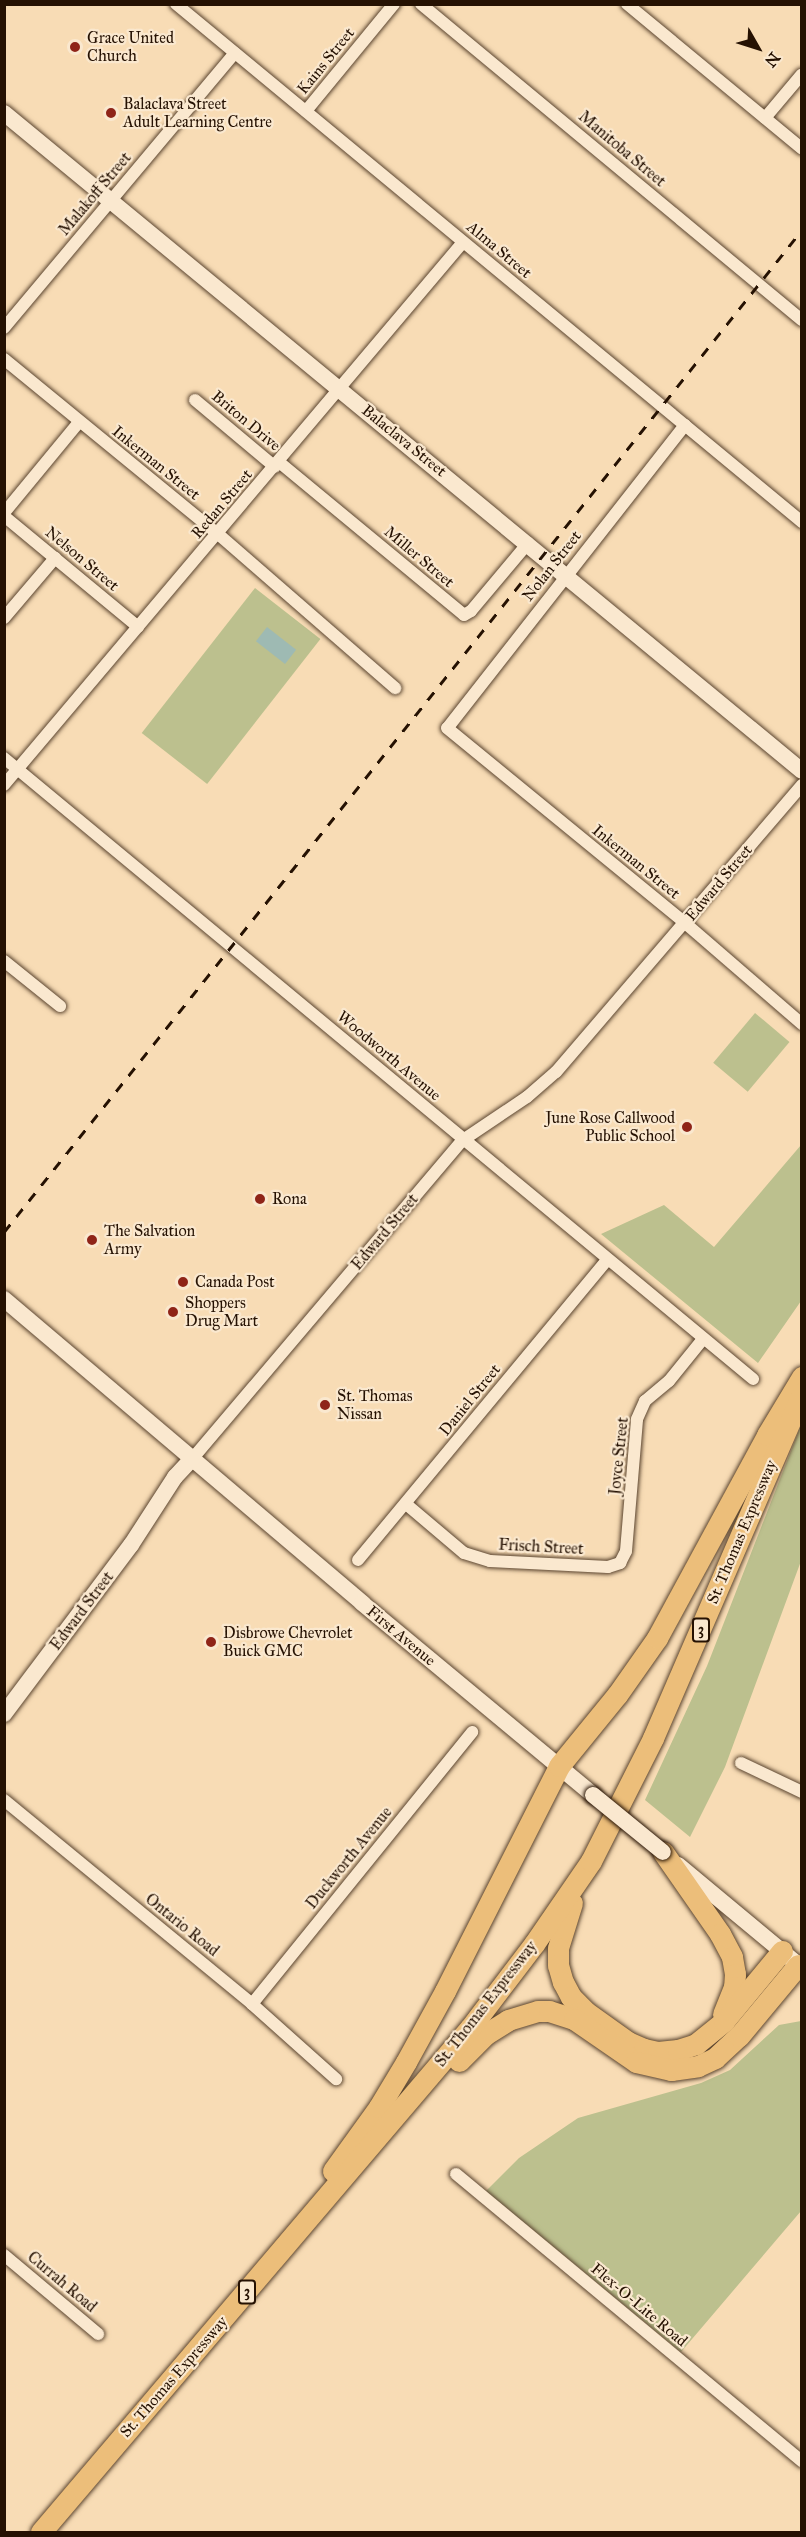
<!DOCTYPE html>
<html>
<head>
<meta charset="utf-8">
<style>
	body { margin:0 }
	#map { position:relative; width:806px; height:2537px; overflow:hidden; background:#f8dcb5; font-family:"IM FELL Great Primer",serif }
	div>[style] { position:absolute }
	.green>* { inset:0; background:#bcc08e; transform-origin:0 0 }
	.water>* { inset:0; background:#9ebab3; transform-origin:0 0 }
	.roads { filter:drop-shadow(0 0 2px #5a442f) drop-shadow(0 0 2px #5a442f) }
	.street>* { height:12px; margin:-6px; padding:0 6px; transform-origin:6px; border-radius:6px; background:#fae8cf }
	.secondary>* { height:16px; margin:-8px; padding:0 8px; transform-origin:8px; border-radius:8px; background:#fae8cf }
	.highway>* { height:21px; margin:-10.5px; padding:0 10.5px; transform-origin:10.5px; border-radius:10.5px; background:#ecbe7a }
	.rail>* { height:3px; margin-top:-1.5px; transform-origin:0; background:repeating-linear-gradient(90deg,#251102 0 10px,transparent 0 20px) }
	.bridges { filter:drop-shadow(0 0 2px #251102) drop-shadow(0 0 2px #251102) }
	.secondary-bridge>* { height:16px; margin:-8px; padding:0 8px; transform-origin:8px; border-radius:8px; background:#fae8cf }
	.dots>* { width:16px; height:16px; translate:-50% -50%; box-sizing:border-box; border:3px solid #fae8cf; border-radius:50% }
	span { translate:-50% -50%; white-space:nowrap; text-align:center; line-height:1.15; -webkit-text-stroke:4.5px #fae8cf; paint-order:stroke }
	.shield-label span { padding:2px 4px; background:#fae8cf; border:2px solid; border-radius:4px; -webkit-text-stroke-width:0 }
	.shield-label { font-size:15px; color:#251102; font-weight:700 }
	.poi-label { font-size:16px; color:#251102 }
	.left { translate:0 -50%; text-align:left }
	.right { translate:-100% -50%; text-align:right }
	.street-label { font-size:16px; color:#251102 }
	.frame { position:absolute; inset:0; border:6px solid #251102; pointer-events:none }
	.north { position:absolute; left:728px; top:18px; width:60px; height:60px; -webkit-text-stroke:4px #fae8cf; paint-order:stroke; rotate:129deg; font-size:16px; font-weight:700; line-height:24px; text-align:center; color:#251102 }
	.north::after { content:''; display:block; margin:auto; width:21px; height:27px; background:#251102; clip-path:polygon(50% 0,100% 100%,50% 72%,0 100%) }
</style>
</head>
<body>
<div id="map">
	<div class="green">
		<i style="left:255px;top:588px;width:83px;height:184px;rotate:38deg"></i>
		<i style="left:755px;top:1013px;width:45px;height:65px;rotate:40deg"></i>
		<i style="clip-path:polygon(801px 1145px,801px 1301px,758px 1363px,601px 1234px,664px 1205px,714px 1247px)"></i>
		<i style="clip-path:polygon(801px 1425px,801px 1561px,725px 1767px,690px 1837px,645px 1800px,707px 1666px)"></i>
		<i style="clip-path:polygon(801px 2021px,801px 2211px,681px 2352px,486px 2191px,519px 2158px,578px 2118px,701px 2083px,730px 2070px,779px 2025px)"></i>
	</div>
	<div class="water">
		<i style="left:267px;top:627px;width:37px;height:18px;rotate:38deg"></i>
	</div>
	<div class="roads">
		<div class="street">
			<i style="left:176px;top:4px;width:813px;rotate:39.61deg"></i>
			<i style="left:421px;top:4px;width:495px;rotate:39.7deg"></i>
			<i style="left:627px;top:4px;width:227px;rotate:39.6deg"></i>
			<i style="left:306px;top:111px;width:139px;rotate:-50.6deg"></i>
			<i style="left:765px;top:118px;width:57px;rotate:-49.9deg"></i>
			<i style="left:4px;top:328px;width:359px;rotate:-50deg"></i>
			<i style="left:4px;top:359px;width:276px;rotate:39.3deg"></i>
			<i style="left:218px;top:534px;width:235px;rotate:41deg"></i>
			<i style="left:195px;top:400px;width:104px;rotate:39.9deg"></i>
			<i style="left:685px;top:425px;width:385px;rotate:128.1deg"></i>
			<i style="left:447px;top:728px;width:308px;rotate:39.3deg"></i>
			<i style="left:685px;top:923px;width:155px;rotate:40.8deg"></i>
			<i style="left:279px;top:462px;width:240px;rotate:39.6deg"></i>
			<i style="left:464px;top:615px;width:8px;rotate:-30deg"></i>
			<i style="left:471px;top:611px;width:89px;rotate:-50deg"></i>
			<i style="left:4px;top:513px;width:118px;rotate:-50.5deg"></i>
			<i style="left:4px;top:516px;width:174px;rotate:39.6deg"></i>
			<i style="left:4px;top:618px;width:79px;rotate:-49.6deg"></i>
			<i style="left:4px;top:758px;width:973px;rotate:39.66deg"></i>
			<i style="left:4px;top:785px;width:711px;rotate:-49.79deg"></i>
			<i style="left:4px;top:961px;width:72px;rotate:38.8deg"></i>
			<i style="left:193px;top:1458px;width:417px;rotate:-49.7deg"></i>
			<i style="left:463px;top:1140px;width:77px;rotate:-33.9deg"></i>
			<i style="left:527px;top:1097px;width:38px;rotate:-41deg"></i>
			<i style="left:556px;top:1072px;width:378px;rotate:-49.4deg"></i>
			<i style="left:406px;top:1504px;width:76px;rotate:40.2deg"></i>
			<i style="left:464px;top:1553px;width:27px;rotate:17deg"></i>
			<i style="left:490px;top:1561px;width:118px;rotate:2.9deg"></i>
			<i style="left:608px;top:1567px;width:13px;rotate:-18deg"></i>
			<i style="left:620px;top:1563px;width:13px;rotate:-63deg"></i>
			<i style="left:626px;top:1551px;width:132px;rotate:-85.2deg"></i>
			<i style="left:637px;top:1419px;width:20px;rotate:-66deg"></i>
			<i style="left:645px;top:1401px;width:31px;rotate:-40deg"></i>
			<i style="left:669px;top:1381px;width:54px;rotate:-51deg"></i>
			<i style="left:358px;top:1560px;width:390px;rotate:-50.3deg"></i>
			<i style="left:741px;top:1763px;width:68px;rotate:25.4deg"></i>
			<i style="left:4px;top:1800px;width:321px;rotate:39.4deg"></i>
			<i style="left:252px;top:2004px;width:113px;rotate:41.8deg"></i>
			<i style="left:252px;top:2004px;width:350px;rotate:-51deg"></i>
			<i style="left:456px;top:2174px;width:450px;rotate:39.7deg"></i>
			<i style="left:4px;top:2255px;width:123px;rotate:40deg"></i>
		</div>
		<div class="secondary">
			<i style="left:4px;top:113px;width:1034px;rotate:39.51deg"></i>
			<i style="left:4px;top:1299px;width:470px;rotate:40.3deg"></i>
			<i style="left:362px;top:1603px;width:300px;rotate:39.7deg"></i>
			<i style="left:4px;top:1714px;width:211px;rotate:-53.1deg"></i>
			<i style="left:131px;top:1545px;width:81px;rotate:-57.1deg"></i>
			<i style="left:175px;top:1477px;width:26px;rotate:-47deg"></i>
			<i style="left:678px;top:1865px;width:161px;rotate:39.7deg"></i>
		</div>
		<div class="highway">
			<i style="left:663px;top:1852px;width:100px;rotate:55.2deg"></i>
			<i style="left:720px;top:1934px;width:26px;rotate:62deg"></i>
			<i style="left:732px;top:1957px;width:17px;rotate:80deg"></i>
			<i style="left:735px;top:1974px;width:13px;rotate:94deg"></i>
			<i style="left:734px;top:1987px;width:29px;rotate:112deg"></i>
			<i style="left:572px;top:1903px;width:47px;rotate:107.3deg"></i>
			<i style="left:558px;top:1948px;width:17px;rotate:90deg"></i>
			<i style="left:558px;top:1965px;width:18px;rotate:74deg"></i>
			<i style="left:563px;top:1982px;width:17px;rotate:62deg"></i>
			<i style="left:571px;top:1997px;width:21px;rotate:45deg"></i>
			<i style="left:586px;top:2012px;width:52px;rotate:35.5deg"></i>
			<i style="left:628px;top:2042px;width:17px;rotate:24deg"></i>
			<i style="left:644px;top:2049px;width:14px;rotate:12deg"></i>
			<i style="left:658px;top:2052px;width:20px;rotate:-6deg"></i>
			<i style="left:678px;top:2050px;width:19px;rotate:-18deg"></i>
			<i style="left:696px;top:2044px;width:36px;rotate:-39deg"></i>
			<i style="left:724px;top:2021px;width:91px;rotate:-50.4deg"></i>
			<i style="left:459px;top:2061px;width:38px;rotate:-45deg"></i>
			<i style="left:486px;top:2034px;width:26px;rotate:-32deg"></i>
			<i style="left:508px;top:2020px;width:31px;rotate:-17deg"></i>
			<i style="left:538px;top:2011px;width:11px"></i>
			<i style="left:549px;top:2011px;width:26px;rotate:18deg"></i>
			<i style="left:574px;top:2019px;width:75px;rotate:34.7deg"></i>
			<i style="left:636px;top:2062px;width:36px;rotate:13deg"></i>
			<i style="left:671px;top:2070px;width:27px;rotate:-8deg"></i>
			<i style="left:698px;top:2066px;width:19px;rotate:-25deg"></i>
			<i style="left:715px;top:2058px;width:33px;rotate:-43deg"></i>
			<i style="left:739px;top:2036px;width:92px;rotate:-50.3deg"></i>
			<i style="left:333px;top:2171px;width:79px;rotate:-54.3deg"></i>
			<i style="left:379px;top:2107px;width:52px;rotate:-59deg"></i>
			<i style="left:406px;top:2062px;width:81px;rotate:-61.2deg"></i>
			<i style="left:445px;top:1991px;width:252px;rotate:-63.1deg"></i>
			<i style="left:559px;top:1766px;width:92px;rotate:-50.8deg"></i>
			<i style="left:617px;top:1695px;width:70px;rotate:-54.9deg"></i>
			<i style="left:657px;top:1638px;width:231px;rotate:-61.5deg"></i>
			<i style="left:767px;top:1435px;width:68px;rotate:-58.9deg"></i>
			<i style="left:41px;top:2532px;width:662px;rotate:-49.6deg"></i>
			<i style="left:470px;top:2028px;width:106px;rotate:-52.7deg"></i>
			<i style="left:534px;top:1944px;width:101px;rotate:-55.5deg"></i>
			<i style="left:591px;top:1861px;width:138px;rotate:-63.2deg"></i>
			<i style="left:653px;top:1738px;width:376px;rotate:-66.6deg"></i>
		</div>
	</div>
	<div class="rail">
		<i style="left:4px;top:1232px;width:1281px;rotate:-51.47deg"></i>
	</div>
	<div class="bridges">
		<div class="secondary-bridge">
			<i style="left:593px;top:1795px;width:90px;rotate:39.2deg"></i>
		</div>
	</div>
	<div class="dots">
		<i style="left:75px;top:47px;background:#8f2418"></i>
		<i style="left:111px;top:113px;background:#8f2418"></i>
		<i style="left:687px;top:1127px;background:#8f2418"></i>
		<i style="left:260px;top:1199px;background:#8f2418"></i>
		<i style="left:92px;top:1240px;background:#8f2418"></i>
		<i style="left:183px;top:1282px;background:#8f2418"></i>
		<i style="left:173px;top:1312px;background:#8f2418"></i>
		<i style="left:325px;top:1405px;background:#8f2418"></i>
		<i style="left:211px;top:1642px;background:#8f2418"></i>
	</div>
	<div class="shield-label">
		<span style="left:701px;top:1630px">3</span>
		<span style="left:247px;top:2292px">3</span>
	</div>
	<div class="poi-label">
		<span class="left" style="left:87px;top:47px">Grace United<br>Church</span>
		<span class="left" style="left:123px;top:113px">Balaclava Street<br>Adult Learning Centre</span>
		<span class="right" style="left:675px;top:1127px">June Rose Callwood<br>Public School</span>
		<span class="left" style="left:272px;top:1199px">Rona</span>
		<span class="left" style="left:104px;top:1240px">The Salvation<br>Army</span>
		<span class="left" style="left:195px;top:1282px">Canada Post</span>
		<span class="left" style="left:185px;top:1312px">Shoppers<br>Drug Mart</span>
		<span class="left" style="left:337px;top:1405px">St. Thomas<br>Nissan</span>
		<span class="left" style="left:223px;top:1642px">Disbrowe Chevrolet<br>Buick GMC</span>
	</div>
	<div class="street-label">
		<span style="left:326px;top:61px;rotate:-51deg">Kains Street</span>
		<span style="left:622px;top:149px;rotate:40deg">Manitoba Street</span>
		<span style="left:95px;top:194px;rotate:-50deg">Malakoff Street</span>
		<span style="left:499px;top:250px;rotate:40deg">Alma Street</span>
		<span style="left:246px;top:421px;rotate:40deg">Briton Drive</span>
		<span style="left:404px;top:441px;rotate:39deg">Balaclava Street</span>
		<span style="left:156px;top:463px;rotate:39deg">Inkerman Street</span>
		<span style="left:222px;top:504px;rotate:-50deg">Redan Street</span>
		<span style="left:419px;top:557px;rotate:40deg">Miller Street</span>
		<span style="left:82px;top:559px;rotate:40deg">Nelson Street</span>
		<span style="left:552px;top:566px;rotate:-52deg">Nolan Street</span>
		<span style="left:636px;top:862px;rotate:39deg">Inkerman Street</span>
		<span style="left:719px;top:883px;rotate:-50deg">Edward Street</span>
		<span style="left:389px;top:1056px;rotate:40deg">Woodworth Avenue</span>
		<span style="left:385px;top:1232px;rotate:-50deg">Edward Street</span>
		<span style="left:470px;top:1400px;rotate:-51deg">Daniel Street</span>
		<span style="left:619px;top:1456px;rotate:-84deg">Joyce Street</span>
		<span style="left:742px;top:1532px;rotate:-67deg">St. Thomas Expressway</span>
		<span style="left:541px;top:1547px;rotate:3deg">Frisch Street</span>
		<span style="left:82px;top:1611px;rotate:-53deg">Edward Street</span>
		<span style="left:401px;top:1636px;rotate:40deg">First Avenue</span>
		<span style="left:349px;top:1858px;rotate:-51deg">Duckworth Avenue</span>
		<span style="left:182px;top:1925px;rotate:39deg">Ontario Road</span>
		<span style="left:486px;top:2004px;rotate:-52deg">St. Thomas Expressway</span>
		<span style="left:62px;top:2282px;rotate:40deg">Currah Road</span>
		<span style="left:639px;top:2305px;rotate:40deg">Flex-O-Lite Road</span>
		<span style="left:174px;top:2377px;rotate:-49deg">St. Thomas Expressway</span>
	</div>
	<div class="frame"></div>
	<div class="north">N</div>
</div>
</body>
</html>
